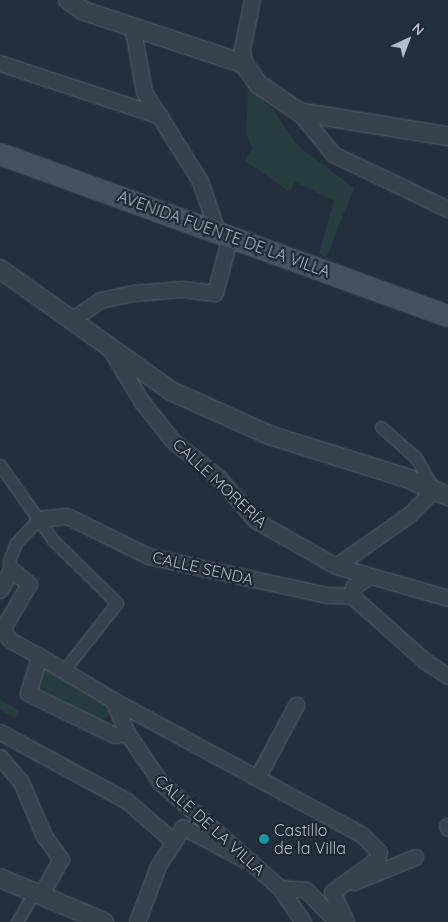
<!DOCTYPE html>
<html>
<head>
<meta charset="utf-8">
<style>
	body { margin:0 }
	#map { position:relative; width:448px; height:922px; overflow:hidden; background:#242f3e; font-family:Quicksand,sans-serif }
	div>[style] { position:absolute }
	.green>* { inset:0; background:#263c3f }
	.roads { filter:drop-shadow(0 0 1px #565f6c) drop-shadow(0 0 1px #565f6c) }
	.pedestrian>* { height:11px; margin:-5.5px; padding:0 5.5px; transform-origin:5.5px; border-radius:5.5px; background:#38414e }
	.minor>* { height:15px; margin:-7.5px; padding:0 7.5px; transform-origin:7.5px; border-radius:7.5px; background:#38414e }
	.tertiary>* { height:18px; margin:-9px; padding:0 9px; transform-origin:9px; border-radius:9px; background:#38414e }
	.secondary>* { height:20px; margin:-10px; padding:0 10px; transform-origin:10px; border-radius:10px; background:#465061 }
	.dots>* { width:14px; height:14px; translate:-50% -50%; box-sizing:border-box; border:2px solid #1d2633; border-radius:50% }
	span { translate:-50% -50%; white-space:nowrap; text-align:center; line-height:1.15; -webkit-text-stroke:4.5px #1d2633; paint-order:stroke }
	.street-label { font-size:16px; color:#b4bcc9 }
	.poi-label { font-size:16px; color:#b4bcc9 }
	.left { translate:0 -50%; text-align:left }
	.north { position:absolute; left:383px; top:15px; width:50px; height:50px; -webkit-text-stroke:4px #1d2633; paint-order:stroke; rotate:43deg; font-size:14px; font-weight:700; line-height:20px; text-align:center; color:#b4bcc9 }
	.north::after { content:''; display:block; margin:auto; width:18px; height:22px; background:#b4bcc9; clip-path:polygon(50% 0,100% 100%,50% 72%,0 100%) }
</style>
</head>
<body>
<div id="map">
	<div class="green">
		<i style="clip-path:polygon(248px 85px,274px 111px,297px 145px,354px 188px,326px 258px,319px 253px,334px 201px,295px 182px,290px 192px,245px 161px,252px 148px,246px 133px)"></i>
		<i style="clip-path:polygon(45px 670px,105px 702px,110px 715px,99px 720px,35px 687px)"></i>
		<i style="clip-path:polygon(0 700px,19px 710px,15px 718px,0 710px)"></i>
	</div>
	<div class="roads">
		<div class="pedestrian">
			<i style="left:381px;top:427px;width:47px;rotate:41.5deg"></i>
			<i style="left:416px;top:458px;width:34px;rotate:60deg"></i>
			<i style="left:0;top:465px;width:92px;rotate:54.8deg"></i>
			<i style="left:53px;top:540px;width:90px;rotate:44.5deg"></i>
			<i style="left:117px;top:603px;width:85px;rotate:128.3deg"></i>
			<i style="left:11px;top:569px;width:8px;rotate:-104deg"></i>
			<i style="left:9px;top:561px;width:19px;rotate:-69deg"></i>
			<i style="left:16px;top:543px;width:33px;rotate:-47deg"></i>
			<i style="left:17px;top:922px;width:34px;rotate:-60deg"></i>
		</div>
		<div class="minor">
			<i style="left:132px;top:25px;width:68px;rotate:79.8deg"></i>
			<i style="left:144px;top:92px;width:105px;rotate:57.8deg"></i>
			<i style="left:200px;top:181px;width:53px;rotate:71.2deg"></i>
			<i style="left:0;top:63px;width:169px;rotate:18.3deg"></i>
			<i style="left:244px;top:64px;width:15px;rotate:-98deg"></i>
			<i style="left:242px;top:49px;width:50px;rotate:-78.5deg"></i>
			<i style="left:299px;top:112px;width:54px;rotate:51deg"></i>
			<i style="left:333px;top:154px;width:127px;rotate:25.6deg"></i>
			<i style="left:73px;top:319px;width:33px;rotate:-35deg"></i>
			<i style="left:100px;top:300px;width:35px;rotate:-12deg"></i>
			<i style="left:134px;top:293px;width:48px;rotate:-4.8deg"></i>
			<i style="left:182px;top:289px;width:33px;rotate:7deg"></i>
			<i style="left:215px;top:293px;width:59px;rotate:-75.3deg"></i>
			<i style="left:110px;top:349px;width:62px;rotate:58.9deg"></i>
			<i style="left:142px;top:402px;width:50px;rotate:51.5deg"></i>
			<i style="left:173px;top:441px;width:59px;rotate:38.8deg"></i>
			<i style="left:219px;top:478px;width:55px;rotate:49.4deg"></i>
			<i style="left:255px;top:520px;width:93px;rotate:29.6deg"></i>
			<i style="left:336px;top:566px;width:116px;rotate:15.9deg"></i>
			<i style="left:38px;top:519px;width:29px;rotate:-6deg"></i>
			<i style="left:67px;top:516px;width:90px;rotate:26.3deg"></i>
			<i style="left:148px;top:556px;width:183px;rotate:12.3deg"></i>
			<i style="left:327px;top:595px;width:25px;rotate:2deg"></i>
			<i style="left:352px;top:596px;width:9px;rotate:-84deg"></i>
			<i style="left:353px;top:587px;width:17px;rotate:-33deg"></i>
			<i style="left:336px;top:566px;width:90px;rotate:-35.1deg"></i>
			<i style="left:410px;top:514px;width:35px;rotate:-46deg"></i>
			<i style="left:434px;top:489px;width:8px;rotate:40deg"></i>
			<i style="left:0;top:590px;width:24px;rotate:-62deg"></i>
			<i style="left:11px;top:569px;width:23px;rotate:40deg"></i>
			<i style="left:29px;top:584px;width:51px;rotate:120.6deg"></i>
			<i style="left:352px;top:596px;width:98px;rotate:41.7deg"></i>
			<i style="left:425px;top:661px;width:27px;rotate:33deg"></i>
			<i style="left:0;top:627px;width:16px;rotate:52deg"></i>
			<i style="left:10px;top:640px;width:33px;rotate:29deg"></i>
			<i style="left:113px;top:700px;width:282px;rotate:28.4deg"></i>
			<i style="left:361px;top:834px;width:25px;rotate:45deg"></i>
			<i style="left:379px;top:852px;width:7px;rotate:106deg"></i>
			<i style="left:377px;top:859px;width:56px;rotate:143.7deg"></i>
			<i style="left:0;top:732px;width:145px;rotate:28.5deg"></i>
			<i style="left:127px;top:801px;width:61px;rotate:41deg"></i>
			<i style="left:127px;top:733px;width:13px;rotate:171deg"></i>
			<i style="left:114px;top:735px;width:96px;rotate:-154deg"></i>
			<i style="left:28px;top:693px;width:39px;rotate:-73deg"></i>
			<i style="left:39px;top:656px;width:86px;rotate:30.7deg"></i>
			<i style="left:113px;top:700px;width:36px;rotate:67deg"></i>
			<i style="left:127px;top:733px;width:60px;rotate:55.8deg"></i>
			<i style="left:161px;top:783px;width:159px;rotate:41.4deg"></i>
			<i style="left:280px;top:888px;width:41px;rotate:55.9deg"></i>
			<i style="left:0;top:757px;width:33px;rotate:50deg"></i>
			<i style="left:21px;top:782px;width:59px;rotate:66.9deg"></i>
			<i style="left:44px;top:836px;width:29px;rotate:54deg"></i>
			<i style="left:61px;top:859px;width:40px;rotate:119.7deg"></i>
			<i style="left:258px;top:776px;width:81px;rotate:-61.8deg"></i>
			<i style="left:447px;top:826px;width:2px;rotate:63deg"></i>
			<i style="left:354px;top:882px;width:66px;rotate:-22.3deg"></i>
			<i style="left:280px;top:888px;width:26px;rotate:4deg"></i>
			<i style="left:306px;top:890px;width:45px;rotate:45.9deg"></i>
			<i style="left:332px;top:892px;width:33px;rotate:65deg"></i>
			<i style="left:137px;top:922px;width:60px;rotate:-69.4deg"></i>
			<i style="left:158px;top:866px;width:46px;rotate:-57.3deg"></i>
			<i style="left:183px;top:827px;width:70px;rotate:28deg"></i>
		</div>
		<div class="tertiary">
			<i style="left:68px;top:0;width:19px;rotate:35deg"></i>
			<i style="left:84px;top:11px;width:169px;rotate:18.3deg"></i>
			<i style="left:244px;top:64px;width:24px;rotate:55deg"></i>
			<i style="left:258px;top:84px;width:50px;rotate:34.3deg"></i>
			<i style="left:299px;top:112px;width:151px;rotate:9.2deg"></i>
			<i style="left:0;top:269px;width:210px;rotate:35.5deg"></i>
			<i style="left:171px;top:391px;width:107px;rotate:24.2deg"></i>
			<i style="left:269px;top:435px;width:147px;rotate:17.4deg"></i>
			<i style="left:409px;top:479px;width:43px;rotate:23.6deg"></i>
			<i style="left:0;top:878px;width:113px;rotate:22.9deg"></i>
		</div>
		<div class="secondary">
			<i style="left:0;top:154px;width:476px;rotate:19.9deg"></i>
		</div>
	</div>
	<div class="dots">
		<i style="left:264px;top:839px;background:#0f9aa8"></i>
	</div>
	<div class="street-label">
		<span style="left:224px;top:234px;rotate:20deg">AVENIDA FUENTE DE LA VILLA</span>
		<span style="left:220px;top:483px;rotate:43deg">CALLE MORERÍA</span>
		<span style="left:203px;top:568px;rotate:13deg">CALLE SENDA</span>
		<span style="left:210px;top:825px;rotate:42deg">CALLE DE LA VILLA</span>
	</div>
	<div class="poi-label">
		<span class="left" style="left:274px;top:839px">Castillo<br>de la Villa</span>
	</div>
	<div class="north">N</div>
</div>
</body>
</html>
